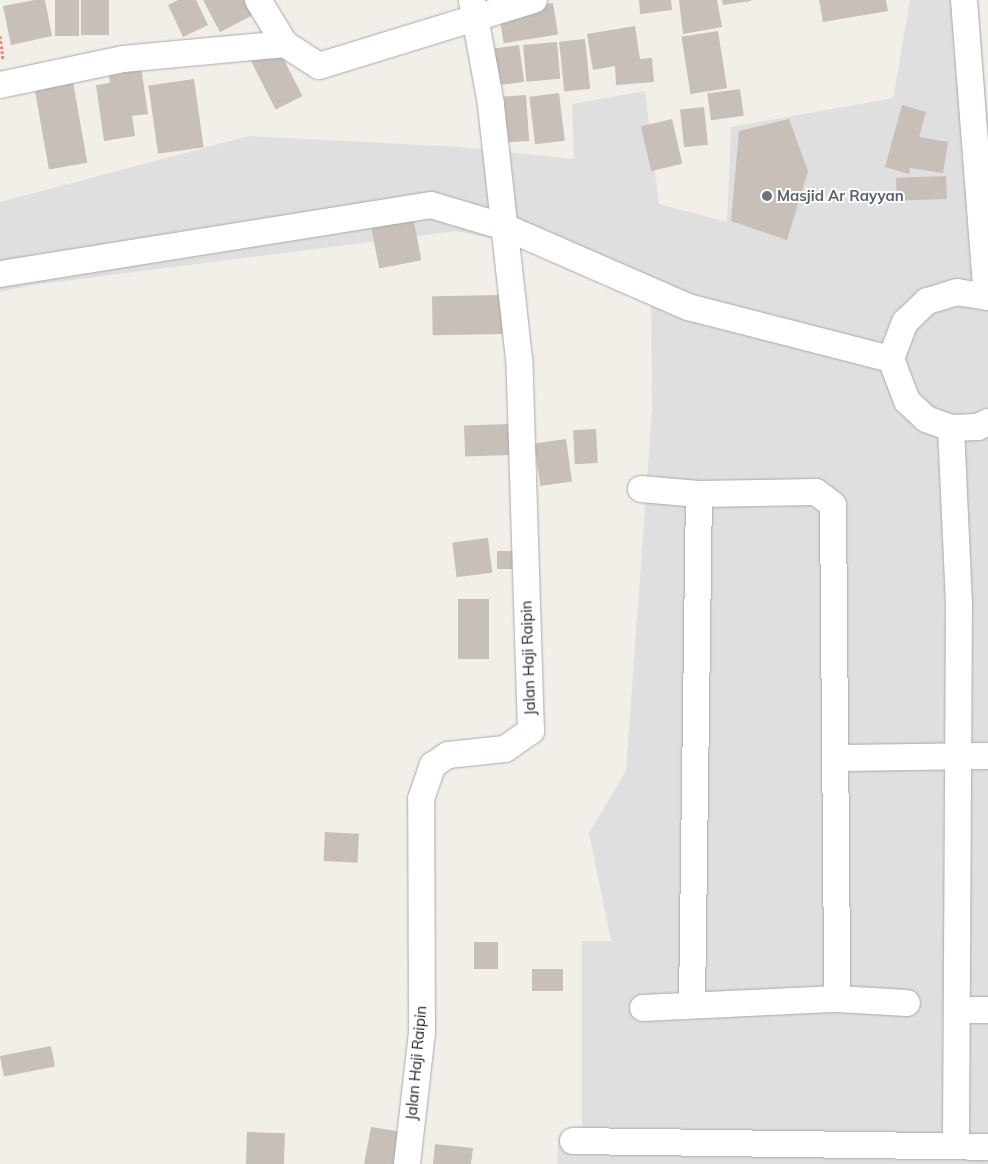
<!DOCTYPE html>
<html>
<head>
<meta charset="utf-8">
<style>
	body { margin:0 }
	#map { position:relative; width:988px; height:1164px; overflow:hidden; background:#f2efe9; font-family:Mulish,sans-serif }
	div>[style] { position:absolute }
	.residential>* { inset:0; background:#e0dfdf }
	.building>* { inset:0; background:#c7bfb8; transform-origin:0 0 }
	.path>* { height:3px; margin-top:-1.5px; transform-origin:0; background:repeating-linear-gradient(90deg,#fa8072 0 2.5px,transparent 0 5px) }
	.roads { filter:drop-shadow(0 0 1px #a9a9a9) drop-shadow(0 0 1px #a9a9a9) }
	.minor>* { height:26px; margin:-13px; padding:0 13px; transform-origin:13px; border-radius:13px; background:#fff }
	.dots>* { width:14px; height:14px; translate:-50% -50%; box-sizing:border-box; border:2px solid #fff; border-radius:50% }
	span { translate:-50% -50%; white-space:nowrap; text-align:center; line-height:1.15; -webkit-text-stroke:4px #fff; paint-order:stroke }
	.worship-label { font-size:15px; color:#5b616d; font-weight:700 }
	.left { translate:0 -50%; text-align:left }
	.street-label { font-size:15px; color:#222 }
</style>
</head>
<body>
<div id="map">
	<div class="residential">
		<i style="clip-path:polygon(910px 0,978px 0,988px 123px,988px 1164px,557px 1164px,559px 1134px,582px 1134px,582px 941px,611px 941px,589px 833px,626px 771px,652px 409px,651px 299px,544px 249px,456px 231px,33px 285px,0 292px,0 202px,249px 136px,460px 147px,574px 159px,572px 104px,645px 91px,659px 204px,727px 222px,731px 127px,893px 98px)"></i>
	</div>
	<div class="building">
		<i style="clip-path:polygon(35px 0,45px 0,52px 36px,11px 45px,3px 6px)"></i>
		<i style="left:55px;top:0;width:24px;height:36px"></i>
		<i style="left:81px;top:0;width:28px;height:35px"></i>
		<i style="clip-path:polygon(178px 0,196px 0,208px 25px,183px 37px,168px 5px)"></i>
		<i style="clip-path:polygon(203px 0,248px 0,255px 14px,220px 32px)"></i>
		<i style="clip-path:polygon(639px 0,671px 0,672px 10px,640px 14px)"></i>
		<i style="clip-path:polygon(679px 0,717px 0,722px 27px,683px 34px)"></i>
		<i style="clip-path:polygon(722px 0,751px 0,751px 1px,723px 5px)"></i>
		<i style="clip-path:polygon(819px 0,886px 0,888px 11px,823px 22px)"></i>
		<i style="left:553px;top:3px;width:32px;height:55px;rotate:81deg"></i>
		<i style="clip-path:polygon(635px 26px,640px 59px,652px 58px,654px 82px,616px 85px,615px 66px,593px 70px,587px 34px)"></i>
		<i style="left:718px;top:31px;width:58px;height:37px;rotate:81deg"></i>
		<i style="left:585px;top:39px;width:50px;height:26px;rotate:84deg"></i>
		<i style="left:557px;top:42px;width:37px;height:34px;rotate:85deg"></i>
		<i style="left:519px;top:45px;width:37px;height:28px;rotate:82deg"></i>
		<i style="left:277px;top:46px;width:56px;height:30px;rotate:63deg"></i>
		<i style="clip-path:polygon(140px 60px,148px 114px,132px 116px,135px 136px,104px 141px,96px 85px,110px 83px,107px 65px)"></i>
		<i style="left:72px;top:76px;width:88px;height:39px;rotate:80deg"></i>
		<i style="left:194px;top:79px;width:69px;height:46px;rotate:82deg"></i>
		<i style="left:740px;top:89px;width:27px;height:33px;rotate:82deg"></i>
		<i style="left:559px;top:93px;width:48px;height:30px;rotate:83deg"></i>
		<i style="left:526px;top:95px;width:46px;height:25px;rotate:86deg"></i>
		<i style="clip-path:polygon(902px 105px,926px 112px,919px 137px,948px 142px,943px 173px,910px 168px,909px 174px,885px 167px)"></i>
		<i style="left:704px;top:107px;width:38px;height:24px;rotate:84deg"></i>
		<i style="left:672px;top:119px;width:46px;height:32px;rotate:77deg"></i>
		<i style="clip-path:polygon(789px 119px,808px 171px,787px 240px,731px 221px,739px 131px)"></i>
		<i style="left:946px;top:176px;width:23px;height:50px;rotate:88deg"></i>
		<i style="left:413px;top:217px;width:44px;height:43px;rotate:79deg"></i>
		<i style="left:504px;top:295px;width:39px;height:72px;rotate:89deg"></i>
		<i style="left:509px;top:424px;width:31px;height:45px;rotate:88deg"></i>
		<i style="left:596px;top:429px;width:34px;height:23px;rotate:87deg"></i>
		<i style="left:566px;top:439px;width:43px;height:32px;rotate:82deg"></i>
		<i style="left:488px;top:538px;width:35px;height:36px;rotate:83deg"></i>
		<i style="left:497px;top:551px;width:26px;height:18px"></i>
		<i style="left:458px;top:599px;width:31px;height:60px"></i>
		<i style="left:325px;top:832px;width:34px;height:29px;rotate:3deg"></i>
		<i style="left:474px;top:942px;width:24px;height:27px"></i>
		<i style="left:532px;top:969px;width:31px;height:22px"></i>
		<i style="left:51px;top:1046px;width:21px;height:52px;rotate:79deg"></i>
		<i style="clip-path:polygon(371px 1127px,402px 1132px,396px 1164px,364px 1164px)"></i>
		<i style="left:247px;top:1132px;width:38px;height:32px;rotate:2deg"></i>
		<i style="clip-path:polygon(435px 1144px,473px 1148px,471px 1164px,433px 1164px)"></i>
	</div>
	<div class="path">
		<i style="left:0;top:36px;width:23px;rotate:83deg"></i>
	</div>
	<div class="roads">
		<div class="minor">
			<i style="left:258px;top:0;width:52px;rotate:58.5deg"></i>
			<i style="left:285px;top:44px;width:40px;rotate:32.9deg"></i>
			<i style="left:319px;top:66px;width:225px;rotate:-17.1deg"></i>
			<i style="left:964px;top:0;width:298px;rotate:85.6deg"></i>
			<i style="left:0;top:85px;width:126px;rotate:-11.9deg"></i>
			<i style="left:123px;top:59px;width:163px;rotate:-5.3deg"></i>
			<i style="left:0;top:274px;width:436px;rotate:-9.1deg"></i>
			<i style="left:431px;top:205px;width:77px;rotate:16.6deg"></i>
			<i style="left:505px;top:227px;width:200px;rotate:23.6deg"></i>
			<i style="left:688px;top:307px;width:210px;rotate:14.4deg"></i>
			<i style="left:988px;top:297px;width:31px;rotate:-171deg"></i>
			<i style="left:957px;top:292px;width:31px;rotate:163deg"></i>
			<i style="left:927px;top:301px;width:30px;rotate:136deg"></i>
			<i style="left:905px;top:322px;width:40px;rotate:111deg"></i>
			<i style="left:891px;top:359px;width:45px;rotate:69.1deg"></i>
			<i style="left:907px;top:401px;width:26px;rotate:43deg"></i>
			<i style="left:926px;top:419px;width:27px;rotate:20deg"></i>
			<i style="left:951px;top:428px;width:27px;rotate:-2deg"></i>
			<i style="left:978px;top:427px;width:11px;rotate:-27deg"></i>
			<i style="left:951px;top:428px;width:174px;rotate:87.4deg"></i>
			<i style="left:959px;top:602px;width:544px;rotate:90.32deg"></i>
			<i style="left:641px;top:489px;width:58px;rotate:4.9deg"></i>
			<i style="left:699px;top:494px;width:117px;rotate:-1deg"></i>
			<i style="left:816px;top:492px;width:21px;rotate:37deg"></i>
			<i style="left:833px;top:505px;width:494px;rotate:89.5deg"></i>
			<i style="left:838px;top:758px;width:150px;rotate:-0.8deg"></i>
			<i style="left:692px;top:1005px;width:511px;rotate:-89.22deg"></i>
			<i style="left:643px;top:1008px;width:194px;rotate:-2.7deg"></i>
			<i style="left:837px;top:999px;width:70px;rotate:3.3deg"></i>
			<i style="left:971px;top:1010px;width:17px"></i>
			<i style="left:573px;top:1141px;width:415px;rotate:0.8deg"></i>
			<i style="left:407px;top:1164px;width:133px;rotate:-83.5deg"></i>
			<i style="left:422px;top:1032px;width:233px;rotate:-90.2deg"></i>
			<i style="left:421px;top:799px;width:36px;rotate:-71deg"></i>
			<i style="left:433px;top:765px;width:18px;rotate:-34deg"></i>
			<i style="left:448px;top:755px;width:57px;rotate:-6deg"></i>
			<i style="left:505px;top:749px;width:32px;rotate:-35deg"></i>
			<i style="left:531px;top:731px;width:372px;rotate:-91.8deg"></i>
			<i style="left:519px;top:359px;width:257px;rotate:-96.3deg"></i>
			<i style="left:491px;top:104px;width:106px;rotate:-100.4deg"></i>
		</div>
	</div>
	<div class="dots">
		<i style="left:767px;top:196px;background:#6b7280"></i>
	</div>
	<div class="worship-label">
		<span class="left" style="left:777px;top:196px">Masjid Ar Rayyan</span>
	</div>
	<div class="street-label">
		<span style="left:528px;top:658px;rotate:-92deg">Jalan Haji Raipin</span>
		<span style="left:416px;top:1063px;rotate:-85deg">Jalan Haji Raipin</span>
	</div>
</div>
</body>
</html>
